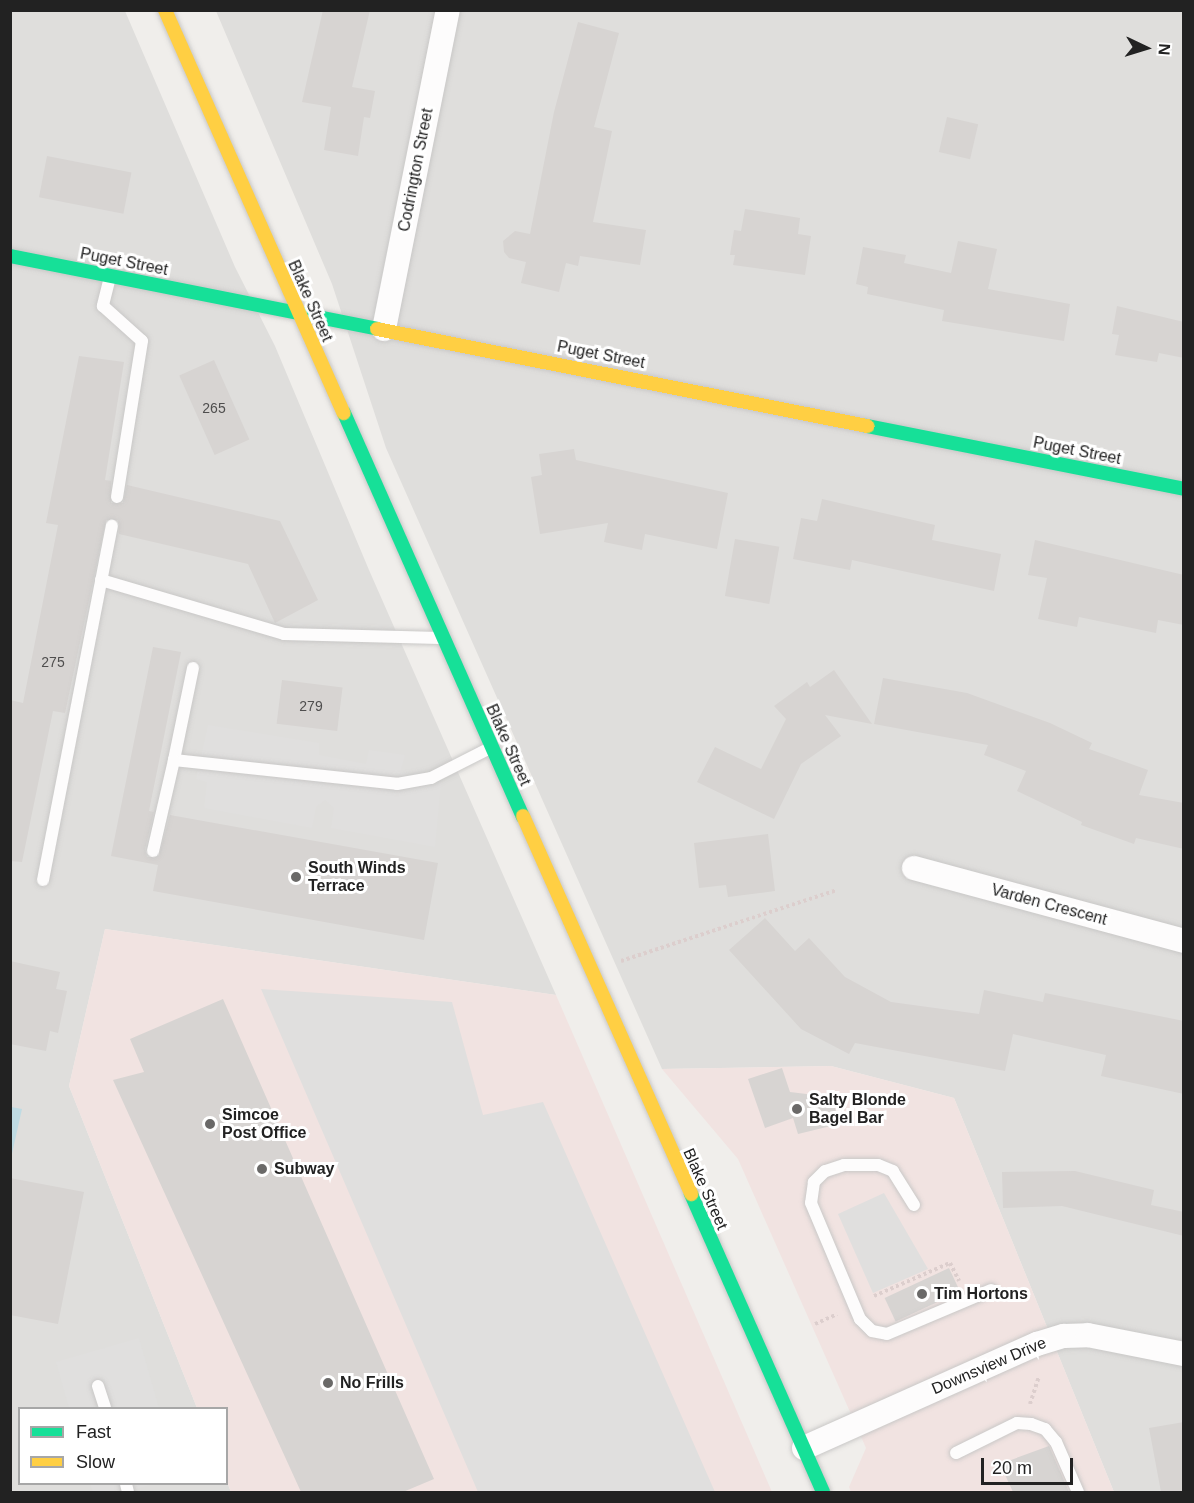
<!DOCTYPE html>
<html>
<head>
<meta charset="utf-8">
<style>
	body { margin:0 }
	#map { position:relative; width:1194px; height:1503px; overflow:hidden; background:#f0eeeb; font-family:Arial,sans-serif }
	div>[style] { position:absolute }
	.residential>* { inset:0; background:#dfdedc }
	.commercial>* { inset:0; background:#f1e3e1 }
	.parking>* { inset:0; background:#e0dfde }
	.water>* { inset:0; background:#bfdbe3 }
	.building>* { inset:0; background:#d7d4d2; transform-origin:0 0 }
	.path>* { height:4px; margin-top:-2px; transform-origin:0; background:repeating-linear-gradient(90deg,#dccecd 0 3px,transparent 0 6px) }
	.roads { filter:drop-shadow(0 0 2px #c9c8c7) drop-shadow(0 0 2px #c9c8c7) }
	.lane>* { height:12px; margin:-6px; padding:0 6px; transform-origin:6px; border-radius:6px; background:#fdfcfc }
	.street>* { height:24px; margin:-12px; padding:0 12px; transform-origin:12px; border-radius:12px; background:#fdfcfc }
	.fast>* { height:14px; margin:-7px; padding:0 7px; transform-origin:7px; border-radius:7px; background:#16e098 }
	.slow>* { height:14px; margin:-7px; padding:0 7px; transform-origin:7px; border-radius:7px; background:#ffcf43 }
	.dots>* { width:16px; height:16px; translate:-50% -50%; box-sizing:border-box; border:3px solid #fff; border-radius:50% }
	span { translate:-50% -50%; white-space:nowrap; text-align:center; line-height:1.15; -webkit-text-stroke:6px #fff; paint-order:stroke }
	.number-label { font-size:14px; color:#4f4e4e }
	.number-label span { -webkit-text-stroke-width:0 }
	.street-label { font-size:16px; color:#222 }
	.poi-label { font-size:16px; color:#222; font-weight:700 }
	.left { translate:0 -50%; text-align:left }
	.frame { position:absolute; inset:0; border:12px solid #222; pointer-events:none }
	.legend { position:absolute; left:18px; top:1407px; width:210px; height:78px; box-sizing:border-box; background:#fff; border:2px solid #a7a7a7; margin:0; padding:8px 10px; list-style:none; font-size:18px; color:#222 }
	.legend li { display:flex; align-items:center; gap:12px; height:30px }
	.legend b { width:30px; border:2px solid #a7a7a7 }
	.north { position:absolute; left:1116px; top:18px; width:60px; height:60px; -webkit-text-stroke:4px #fff; paint-order:stroke; rotate:94deg; font-size:16px; font-weight:700; line-height:24px; text-align:center; color:#222 }
	.north::after { content:''; display:block; margin:auto; width:21px; height:27px; background:#222; clip-path:polygon(50% 0,100% 100%,50% 72%,0 100%) }
	.scale { position:absolute; left:981px; top:1458px; width:92px; height:27px; box-sizing:border-box; border:3px solid #222; border-top:0; padding-left:8px; font-size:18px; line-height:21px; white-space:nowrap; color:#222; -webkit-text-stroke:4px #fff; paint-order:stroke }
</style>
</head>
<body>
<div id="map">
	<div class="residential">
		<i style="clip-path:polygon(10px 11px,125px 11px,235px 267px,275px 346px,369px 570px,556px 995px,105px 929px,69px 1086px,197px 1408px,20px 1408px,20px 1484px,227px 1482px,231px 1492px,11px 1492px)"></i>
		<i style="clip-path:polygon(216px 11px,1183px 11px,1183px 1492px,1114px 1492px,954px 1098px,831px 1066px,662px 1069px,386px 448px,332px 284px)"></i>
	</div>
	<div class="commercial">
		<i style="clip-path:polygon(105px 929px,556px 995px,772px 1492px,231px 1492px,227px 1482px,226px 1408px,197px 1408px,69px 1086px)"></i>
		<i style="clip-path:polygon(831px 1066px,954px 1098px,1114px 1492px,851px 1492px,849px 1487px,866px 1448px,738px 1159px,662px 1069px)"></i>
	</div>
	<div class="parking">
		<i style="clip-path:polygon(208px 725px,319px 743px,319px 755px,366px 764px,369px 750px,405px 755px,400px 772px,441px 783px,435px 847px,331px 828px,334px 808px,325px 800px,316px 807px,312px 828px,204px 808px,207px 782px,196px 779px)"></i>
		<i style="clip-path:polygon(261px 989px,452px 1002px,483px 1115px,543px 1102px,715px 1492px,478px 1492px)"></i>
		<i style="clip-path:polygon(884px 1193px,928px 1269px,873px 1293px,838px 1214px)"></i>
		<i style="clip-path:polygon(139px 1338px,159px 1408px,69px 1408px,56px 1362px)"></i>
		<i style="clip-path:polygon(90px 1484px,154px 1484px,123px 1492px,93px 1492px)"></i>
	</div>
	<div class="water">
		<i style="clip-path:polygon(11px 1107px,22px 1109px,11px 1158px,10px 1157px)"></i>
	</div>
	<div class="building">
		<i style="clip-path:polygon(323px 10px,370px 10px,352px 87px,375px 91px,370px 118px,364px 117px,358px 156px,324px 150px,331px 107px,302px 102px)"></i>
		<i style="clip-path:polygon(578px 22px,619px 33px,594px 127px,612px 131px,593px 222px,646px 230px,640px 265px,580px 256px,578px 266px,566px 263px,559px 292px,521px 283px,526px 262px,509px 258px,504px 252px,503px 241px,515px 231px,530px 234px,554px 112px)"></i>
		<i style="left:947px;top:117px;width:32px;height:36px;rotate:13deg"></i>
		<i style="left:47px;top:156px;width:86px;height:42px;rotate:11deg"></i>
		<i style="clip-path:polygon(745px 209px,800px 218px,798px 234px,811px 236px,805px 275px,733px 265px,735px 255px,730px 255px,734px 230px,741px 231px)"></i>
		<i style="clip-path:polygon(958px 241px,997px 249px,988px 289px,1070px 304px,1064px 341px,942px 321px,944px 310px,867px 294px,868px 287px,856px 284px,863px 247px,906px 255px,904px 263px,951px 273px)"></i>
		<i style="clip-path:polygon(1117px 306px,1184px 322px,1184px 358px,1159px 353px,1157px 362px,1115px 355px,1119px 335px,1112px 334px)"></i>
		<i style="clip-path:polygon(79px 356px,124px 362px,105px 480px,111px 481px,111px 503px,123px 503px,127px 485px,280px 521px,318px 600px,275px 623px,248px 564px,119px 534px,118px 520px,106px 520px,65px 713px,53px 711px,22px 862px,10px 861px,10px 700px,23px 703px,58px 525px,46px 523px)"></i>
		<i style="left:214px;top:360px;width:87px;height:38px;rotate:66deg"></i>
		<i style="clip-path:polygon(574px 449px,576px 460px,728px 493px,717px 549px,645px 534px,642px 550px,604px 542px,608px 523px,540px 534px,531px 477px,542px 475px,539px 454px)"></i>
		<i style="clip-path:polygon(822px 499px,935px 525px,932px 540px,1001px 554px,994px 591px,852px 560px,850px 570px,793px 559px,801px 518px,817px 521px)"></i>
		<i style="left:735px;top:539px;width:45px;height:58px;rotate:10deg"></i>
		<i style="clip-path:polygon(1035px 540px,1184px 575px,1184px 625px,1158px 620px,1156px 633px,1079px 617px,1077px 627px,1038px 619px,1047px 578px,1028px 575px)"></i>
		<i style="clip-path:polygon(153px 647px,181px 652px,149px 811px,154px 812px,145px 849px,147px 857px,159px 856px,170px 815px,438px 863px,424px 940px,153px 891px,158px 865px,111px 856px)"></i>
		<i style="clip-path:polygon(834px 670px,872px 724px,825px 715px,841px 736px,801px 764px,774px 819px,697px 782px,715px 747px,761px 769px,786px 719px,774px 706px,807px 682px,810px 687px)"></i>
		<i style="clip-path:polygon(883px 678px,967px 693px,1050px 723px,1092px 743px,1089px 749px,1148px 770px,1139px 795px,1184px 803px,1184px 849px,1136px 838px,1134px 844px,1081px 825px,1082px 822px,1017px 791px,1026px 771px,984px 755px,988px 745px,874px 724px)"></i>
		<i style="left:282px;top:680px;width:61px;height:44px;rotate:7deg"></i>
		<i style="clip-path:polygon(768px 834px,775px 891px,728px 897px,726px 885px,699px 888px,694px 843px)"></i>
		<i style="clip-path:polygon(765px 918px,795px 951px,809px 938px,845px 977px,891px 1002px,979px 1014px,984px 990px,1043px 1002px,1045px 993px,1184px 1021px,1184px 1094px,1101px 1076px,1106px 1055px,1013px 1034px,1005px 1071px,855px 1043px,849px 1054px,801px 1029px,729px 950px)"></i>
		<i style="clip-path:polygon(10px 961px,60px 972px,56px 989px,67px 991px,58px 1033px,50px 1031px,46px 1051px,10px 1044px)"></i>
		<i style="clip-path:polygon(223px 999px,434px 1479px,403px 1492px,301px 1492px,113px 1080px,144px 1072px,130px 1039px)"></i>
		<i style="clip-path:polygon(782px 1068px,790px 1092px,847px 1099px,834px 1104px,839px 1124px,798px 1134px,793px 1118px,765px 1128px,748px 1079px)"></i>
		<i style="clip-path:polygon(1075px 1171px,1154px 1190px,1151px 1205px,1184px 1212px,1184px 1236px,1062px 1206px,1003px 1208px,1002px 1172px)"></i>
		<i style="clip-path:polygon(10px 1178px,84px 1192px,58px 1324px,10px 1315px)"></i>
		<i style="left:949px;top:1268px;width:26px;height:71px;rotate:65deg"></i>
		<i style="clip-path:polygon(1184px 1422px,1184px 1492px,1161px 1492px,1149px 1428px)"></i>
		<i style="clip-path:polygon(1049px 1446px,1069px 1492px,1013px 1492px,1000px 1464px)"></i>
	</div>
	<div class="path">
		<i style="left:621px;top:961px;width:227px;rotate:-18.2deg"></i>
		<i style="left:874px;top:1296px;width:83px;rotate:-23.5deg"></i>
		<i style="left:950px;top:1263px;width:20px;rotate:63deg"></i>
		<i style="left:815px;top:1324px;width:24px;rotate:-24deg"></i>
		<i style="left:1030px;top:1404px;width:28px;rotate:-72deg"></i>
	</div>
	<div class="roads">
		<div class="lane">
			<i style="left:110px;top:277px;width:30px;rotate:104deg"></i>
			<i style="left:103px;top:306px;width:52px;rotate:41.9deg"></i>
			<i style="left:142px;top:341px;width:158px;rotate:99.1deg"></i>
			<i style="left:101px;top:580px;width:191px;rotate:16.4deg"></i>
			<i style="left:284px;top:634px;width:156px;rotate:1.5deg"></i>
			<i style="left:193px;top:668px;width:94px;rotate:101.7deg"></i>
			<i style="left:174px;top:760px;width:224px;rotate:6.1deg"></i>
			<i style="left:397px;top:784px;width:35px;rotate:-10deg"></i>
			<i style="left:431px;top:778px;width:66px;rotate:-27deg"></i>
			<i style="left:153px;top:851px;width:93px;rotate:-77deg"></i>
			<i style="left:43px;top:880px;width:361px;rotate:-79deg"></i>
			<i style="left:914px;top:1205px;width:40px;rotate:-122deg"></i>
			<i style="left:893px;top:1171px;width:16px;rotate:-158deg"></i>
			<i style="left:878px;top:1165px;width:34px;rotate:180deg"></i>
			<i style="left:844px;top:1165px;width:20px;rotate:162deg"></i>
			<i style="left:825px;top:1171px;width:16px;rotate:135deg"></i>
			<i style="left:814px;top:1182px;width:21px;rotate:98deg"></i>
			<i style="left:811px;top:1203px;width:126px;rotate:67.1deg"></i>
			<i style="left:860px;top:1319px;width:17px;rotate:45deg"></i>
			<i style="left:872px;top:1331px;width:15px;rotate:11deg"></i>
			<i style="left:887px;top:1334px;width:113px;rotate:-22.9deg"></i>
			<i style="left:98px;top:1386px;width:23px;rotate:72deg"></i>
			<i style="left:956px;top:1453px;width:68px;rotate:-26.2deg"></i>
			<i style="left:1017px;top:1423px;width:14px;rotate:4deg"></i>
			<i style="left:1031px;top:1424px;width:15px;rotate:20deg"></i>
			<i style="left:1045px;top:1429px;width:17px;rotate:50deg"></i>
			<i style="left:1056px;top:1442px;width:55px;rotate:66.3deg"></i>
			<i style="left:126px;top:1484px;width:8px;rotate:76deg"></i>
		</div>
		<div class="street">
			<i style="left:384px;top:329px;width:325px;rotate:-78.7deg"></i>
			<i style="left:914px;top:868px;width:280px;rotate:15.1deg"></i>
			<i style="left:804px;top:1448px;width:255px;rotate:-24.1deg"></i>
			<i style="left:1037px;top:1344px;width:28px;rotate:-17deg"></i>
			<i style="left:1064px;top:1336px;width:24px;rotate:-2deg"></i>
			<i style="left:1088px;top:1335px;width:98px;rotate:11.2deg"></i>
		</div>
		<div class="fast">
			<i style="left:10px;top:256px;width:374px;rotate:11.2deg"></i>
			<i style="left:344px;top:413px;width:441px;rotate:66.1deg"></i>
			<i style="left:867px;top:426px;width:323px;rotate:11.2deg"></i>
			<i style="left:691px;top:1194px;width:326px;rotate:66.1deg"></i>
		</div>
		<div class="slow">
			<i style="left:165px;top:10px;width:441px;rotate:66.1deg"></i>
			<i style="left:377px;top:329px;width:500px;rotate:11.2deg"></i>
			<i style="left:523px;top:816px;width:414px;rotate:66deg"></i>
		</div>
	</div>
	<div class="dots">
		<i style="left:296px;top:877px;background:#6a6968"></i>
		<i style="left:797px;top:1109px;background:#6a6968"></i>
		<i style="left:210px;top:1124px;background:#6a6968"></i>
		<i style="left:262px;top:1169px;background:#6a6968"></i>
		<i style="left:922px;top:1294px;background:#6a6968"></i>
		<i style="left:328px;top:1383px;background:#6a6968"></i>
	</div>
	<div class="number-label">
		<span style="left:214px;top:408px">265</span>
		<span style="left:53px;top:662px">275</span>
		<span style="left:311px;top:706px">279</span>
	</div>
	<div class="street-label">
		<span style="left:416px;top:170px;rotate:-79deg">Codrington Street</span>
		<span style="left:124px;top:262px;rotate:11deg">Puget Street</span>
		<span style="left:310px;top:301px;rotate:66deg">Blake Street</span>
		<span style="left:601px;top:355px;rotate:11deg">Puget Street</span>
		<span style="left:1077px;top:451px;rotate:11deg">Puget Street</span>
		<span style="left:508px;top:745px;rotate:66deg">Blake Street</span>
		<span style="left:1049px;top:905px;rotate:15deg">Varden Crescent</span>
		<span style="left:705px;top:1189px;rotate:66deg">Blake Street</span>
		<span style="left:989px;top:1366px;rotate:-23deg">Downsview Drive</span>
	</div>
	<div class="poi-label">
		<span class="left" style="left:308px;top:877px">South Winds<br>Terrace</span>
		<span class="left" style="left:809px;top:1109px">Salty Blonde<br>Bagel Bar</span>
		<span class="left" style="left:222px;top:1124px">Simcoe<br>Post Office</span>
		<span class="left" style="left:274px;top:1169px">Subway</span>
		<span class="left" style="left:934px;top:1294px">Tim Hortons</span>
		<span class="left" style="left:340px;top:1383px">No Frills</span>
	</div>
	<div class="frame"></div>
	<ul class="legend">
	<li><b style="height:8px;background:#16e098"></b>Fast</li>
	<li><b style="height:8px;background:#ffcf43"></b>Slow</li>
	</ul>
	<div class="north">N</div>
	<div class="scale">20 m</div>
</div>
</body>
</html>
